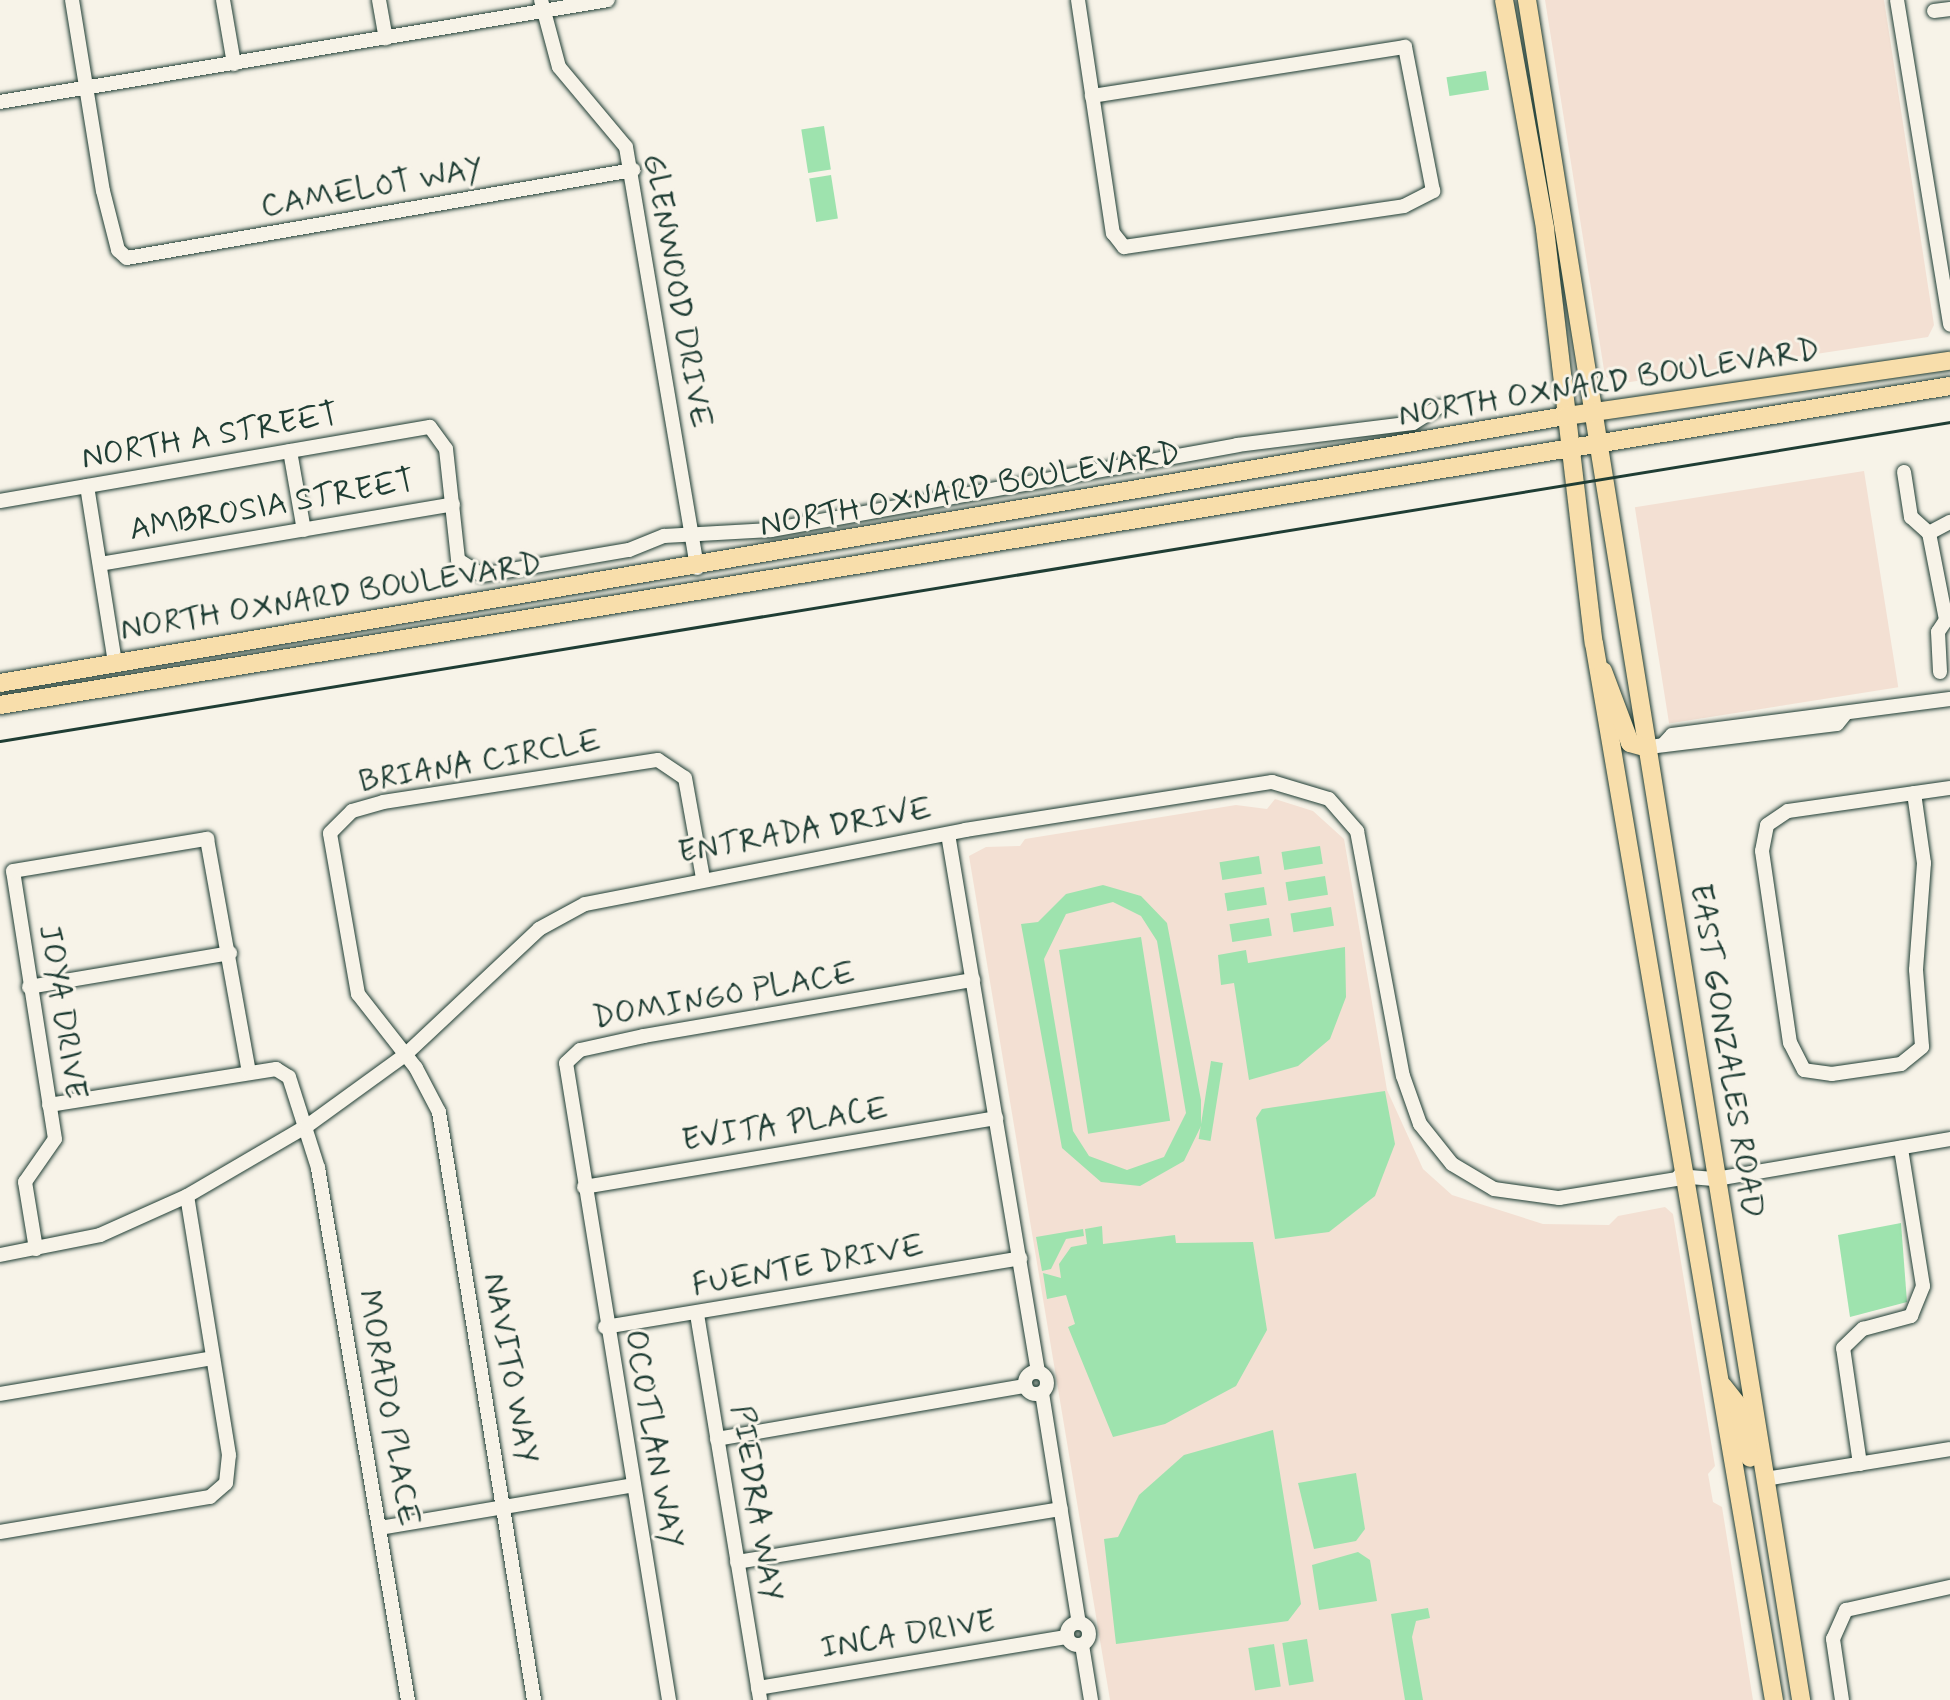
<!DOCTYPE html>
<html>
<head>
<meta charset="utf-8">
<style>
	body { margin:0 }
	#map { position:relative; width:1950px; height:1700px; overflow:hidden; background:#f7f3e8; font-family:Mynerve,sans-serif }
	div>[style] { position:absolute }
	.built>* { inset:0; background:#f3e0d3; transform-origin:0 0 }
	.green>* { inset:0; background:#9ee3ae; transform-origin:0 0 }
	.roads { filter:drop-shadow(0 0 2px #1f3d34) drop-shadow(0 0 2px #1f3d34) }
	.minor>* { height:14px; margin:-7px; padding:0 7px; transform-origin:7px; border-radius:7px; background:#f7f3e8 }
	.minor>.ring { margin:-7px; padding:0; box-sizing:content-box; background:none; border:14px solid #f7f3e8; border-radius:50% }
	.major>* { height:18px; margin:-9px; padding:0 9px; transform-origin:9px; border-radius:9px; background:#f8deab }
	.rail>* { height:3px; margin:-1.5px; padding:0 1.5px; transform-origin:1.5px; border-radius:1.5px; background:#1f3d34 }
	span { translate:-50% -50%; white-space:nowrap; text-align:center; line-height:1.15; -webkit-text-stroke:6px #f7f3e8; paint-order:stroke }
	.street-label { font-size:32px; color:#1f3d34 }
</style>
</head>
<body>
<div id="map">
	<div class="built">
		<i style="clip-path:polygon(1545px 0,1884px 0,1934px 325px,1928px 337px,1617px 384px,1605px 376px)"></i>
		<i style="left:1864px;top:471px;width:219px;height:232px;rotate:81deg"></i>
		<i style="clip-path:polygon(1275px 799px,1313px 811px,1344px 839px,1387px 1090px,1423px 1169px,1452px 1195px,1543px 1224px,1609px 1225px,1618px 1216px,1665px 1207px,1673px 1214px,1715px 1466px,1708px 1474px,1713px 1502px,1722px 1507px,1753px 1700px,1110px 1700px,969px 856px,986px 847px,1020px 846px,1025px 839px,1236px 805px,1267px 809px)"></i>
	</div>
	<div class="green">
		<i style="left:1486px;top:71px;width:19px;height:40px;rotate:81deg"></i>
		<i style="left:824px;top:126px;width:44px;height:23px;rotate:81deg"></i>
		<i style="left:831px;top:175px;width:44px;height:22px;rotate:81deg"></i>
		<i style="left:1320px;top:846px;width:18px;height:39px;rotate:81deg"></i>
		<i style="left:1259px;top:856px;width:18px;height:40px;rotate:81deg"></i>
		<i style="left:1325px;top:876px;width:19px;height:40px;rotate:81deg"></i>
		<i style="clip-path:polygon(evenodd,1103px 885px,1141px 896px,1167px 923px,1201px 1100px,1201px 1126px,1184px 1161px,1140px 1186px,1101px 1182px,1062px 1148px,1021px 924px,1038px 922px,1066px 894px,1103px 885px,1113px 902px,1141px 916px,1157px 941px,1186px 1113px,1164px 1157px,1127px 1170px,1089px 1156px,1073px 1131px,1044px 959px,1066px 914px,1113px 902px)"></i>
		<i style="left:1264px;top:887px;width:18px;height:40px;rotate:81deg"></i>
		<i style="left:1331px;top:907px;width:19px;height:41px;rotate:81deg"></i>
		<i style="left:1269px;top:918px;width:18px;height:40px;rotate:81deg"></i>
		<i style="left:1141px;top:937px;width:186px;height:83px;rotate:81deg"></i>
		<i style="clip-path:polygon(1345px 947px,1346px 997px,1330px 1039px,1298px 1066px,1249px 1080px,1234px 983px,1221px 985px,1218px 955px,1246px 950px,1248px 963px)"></i>
		<i style="left:1211px;top:1061px;width:12px;height:79px;rotate:9deg"></i>
		<i style="clip-path:polygon(1385px 1091px,1395px 1144px,1375px 1196px,1329px 1232px,1275px 1239px,1256px 1118px,1262px 1109px)"></i>
		<i style="clip-path:polygon(1901px 1223px,1907px 1302px,1850px 1317px,1838px 1235px)"></i>
		<i style="clip-path:polygon(1102px 1226px,1103px 1244px,1175px 1235px,1176px 1243px,1253px 1242px,1267px 1330px,1236px 1386px,1165px 1424px,1113px 1437px,1068px 1327px,1075px 1324px,1066px 1295px,1047px 1299px,1043px 1273px,1061px 1278px,1059px 1264px,1071px 1247px,1087px 1244px,1085px 1229px)"></i>
		<i style="clip-path:polygon(1083px 1229px,1084px 1236px,1066px 1239px,1051px 1269px,1042px 1271px,1036px 1237px)"></i>
		<i style="clip-path:polygon(1273px 1430px,1301px 1604px,1288px 1621px,1116px 1644px,1104px 1539px,1118px 1537px,1139px 1495px,1184px 1455px)"></i>
		<i style="clip-path:polygon(1356px 1473px,1365px 1529px,1356px 1541px,1314px 1549px,1298px 1483px)"></i>
		<i style="clip-path:polygon(1358px 1552px,1370px 1560px,1377px 1601px,1319px 1610px,1312px 1565px)"></i>
		<i style="clip-path:polygon(1428px 1608px,1430px 1618px,1416px 1621px,1412px 1637px,1423px 1700px,1405px 1700px,1391px 1614px)"></i>
		<i style="left:1307px;top:1639px;width:43px;height:25px;rotate:81deg"></i>
		<i style="left:1274px;top:1644px;width:43px;height:26px;rotate:81deg"></i>
	</div>
	<div class="roads">
		<div class="minor">
			<i style="left:72px;top:0;width:193px;rotate:80.8deg"></i>
			<i style="left:103px;top:191px;width:61px;rotate:75.7deg"></i>
			<i style="left:118px;top:250px;width:12px;rotate:42deg"></i>
			<i style="left:127px;top:258px;width:514px;rotate:-9.87deg"></i>
			<i style="left:223px;top:0;width:65px;rotate:80.2deg"></i>
			<i style="left:379px;top:0;width:39px;rotate:80deg"></i>
			<i style="left:541px;top:0;width:69px;rotate:75deg"></i>
			<i style="left:559px;top:67px;width:104px;rotate:50.1deg"></i>
			<i style="left:626px;top:147px;width:427px;rotate:80.4deg"></i>
			<i style="left:1078px;top:0;width:236px;rotate:81.5deg"></i>
			<i style="left:1113px;top:233px;width:18px;rotate:52deg"></i>
			<i style="left:1124px;top:247px;width:283px;rotate:-8.3deg"></i>
			<i style="left:1404px;top:206px;width:33px;rotate:-27deg"></i>
			<i style="left:1433px;top:191px;width:147px;rotate:-101deg"></i>
			<i style="left:1405px;top:47px;width:317px;rotate:171.1deg"></i>
			<i style="left:1897px;top:0;width:329px;rotate:80.7deg"></i>
			<i style="left:1934px;top:11px;width:16px;rotate:-7deg"></i>
			<i style="left:0;top:102px;width:616px;rotate:-9.52deg"></i>
			<i style="left:290px;top:451px;width:80px;rotate:80deg"></i>
			<i style="left:1904px;top:472px;width:46px;rotate:81.2deg"></i>
			<i style="left:1911px;top:517px;width:24px;rotate:42deg"></i>
			<i style="left:87px;top:486px;width:179px;rotate:81deg"></i>
			<i style="left:0;top:501px;width:436px;rotate:-9.8deg"></i>
			<i style="left:430px;top:427px;width:27px;rotate:54deg"></i>
			<i style="left:446px;top:449px;width:112px;rotate:83.8deg"></i>
			<i style="left:458px;top:560px;width:28px;rotate:32deg"></i>
			<i style="left:482px;top:575px;width:149px;rotate:-9.7deg"></i>
			<i style="left:629px;top:550px;width:38px;rotate:-22deg"></i>
			<i style="left:664px;top:536px;width:107px;rotate:-3.2deg"></i>
			<i style="left:771px;top:530px;width:474px;rotate:-10.3deg"></i>
			<i style="left:1237px;top:445px;width:177px;rotate:-7.1deg"></i>
			<i style="left:1413px;top:423px;width:31px;rotate:-32deg"></i>
			<i style="left:1929px;top:533px;width:89px;rotate:78.9deg"></i>
			<i style="left:1946px;top:620px;width:14px;rotate:124deg"></i>
			<i style="left:1938px;top:632px;width:40px;rotate:87.1deg"></i>
			<i style="left:1929px;top:533px;width:24px;rotate:-28deg"></i>
			<i style="left:100px;top:564px;width:358px;rotate:-9.6deg"></i>
			<i style="left:1663px;top:745px;width:13px;rotate:-48deg"></i>
			<i style="left:1672px;top:735px;width:280px;rotate:-7.4deg"></i>
			<i style="left:1657px;top:746px;width:181px;rotate:-7deg"></i>
			<i style="left:1837px;top:724px;width:13px;rotate:-51deg"></i>
			<i style="left:1914px;top:793px;width:71px;rotate:81.9deg"></i>
			<i style="left:1924px;top:863px;width:107px;rotate:94.3deg"></i>
			<i style="left:1916px;top:970px;width:77px;rotate:85.5deg"></i>
			<i style="left:1922px;top:1047px;width:27px;rotate:141deg"></i>
			<i style="left:1901px;top:1064px;width:70px;rotate:171.8deg"></i>
			<i style="left:1832px;top:1074px;width:28px;rotate:-172deg"></i>
			<i style="left:1804px;top:1070px;width:30px;rotate:-117deg"></i>
			<i style="left:1790px;top:1043px;width:194px;rotate:-98.3deg"></i>
			<i style="left:1762px;top:851px;width:26px;rotate:-79deg"></i>
			<i style="left:1767px;top:825px;width:25px;rotate:-34deg"></i>
			<i style="left:1788px;top:811px;width:164px;rotate:-8.1deg"></i>
			<i style="left:948px;top:834px;width:545px;rotate:80.5deg"></i>
			<i style="left:29px;top:987px;width:204px;rotate:-9.6deg"></i>
			<i style="left:49px;top:1105px;width:230px;rotate:-9deg"></i>
			<i style="left:276px;top:1069px;width:15px;rotate:32deg"></i>
			<i style="left:289px;top:1077px;width:96px;rotate:72.3deg"></i>
			<i style="left:318px;top:1168px;width:540px;rotate:80.4deg"></i>
			<i style="left:1679px;top:1176px;width:37px;rotate:5deg"></i>
			<i style="left:1716px;top:1179px;width:237px;rotate:-9.7deg"></i>
			<i style="left:584px;top:1187px;width:418px;rotate:-9.5deg"></i>
			<i style="left:36px;top:1249px;width:68px;rotate:-99.3deg"></i>
			<i style="left:25px;top:1182px;width:52px;rotate:-55.1deg"></i>
			<i style="left:55px;top:1139px;width:271px;rotate:-98.9deg"></i>
			<i style="left:13px;top:871px;width:197px;rotate:-9.4deg"></i>
			<i style="left:207px;top:839px;width:237px;rotate:79.8deg"></i>
			<i style="left:0;top:1255px;width:102px;rotate:-11.3deg"></i>
			<i style="left:100px;top:1235px;width:95px;rotate:-24.1deg"></i>
			<i style="left:187px;top:1196px;width:139px;rotate:-30.3deg"></i>
			<i style="left:307px;top:1126px;width:121px;rotate:-35.9deg"></i>
			<i style="left:405px;top:1055px;width:184px;rotate:-43.2deg"></i>
			<i style="left:539px;top:929px;width:52px;rotate:-28.5deg"></i>
			<i style="left:585px;top:904px;width:387px;rotate:-11deg"></i>
			<i style="left:965px;top:830px;width:311px;rotate:-8.9deg"></i>
			<i style="left:1272px;top:782px;width:59px;rotate:16.6deg"></i>
			<i style="left:1329px;top:799px;width:43px;rotate:48.8deg"></i>
			<i style="left:1357px;top:831px;width:249px;rotate:79.4deg"></i>
			<i style="left:1403px;top:1076px;width:51px;rotate:70.5deg"></i>
			<i style="left:1420px;top:1124px;width:51px;rotate:51.3deg"></i>
			<i style="left:1452px;top:1164px;width:49px;rotate:30.8deg"></i>
			<i style="left:1494px;top:1189px;width:66px;rotate:7.9deg"></i>
			<i style="left:1559px;top:1198px;width:131px;rotate:-9.2deg"></i>
			<i style="left:697px;top:1314px;width:391px;rotate:80.7deg"></i>
			<i style="left:605px;top:1327px;width:421px;rotate:-9.4deg"></i>
			<i class="ring" style="left:1025px;top:1372px;width:8px;height:8px"></i>
			<i style="left:1042px;top:1393px;width:233px;rotate:80.9deg"></i>
			<i style="left:0;top:1394px;width:216px;rotate:-9.6deg"></i>
			<i style="left:717px;top:1439px;width:313px;rotate:-9.8deg"></i>
			<i style="left:1860px;top:1464px;width:117px;rotate:-98.3deg"></i>
			<i style="left:1843px;top:1348px;width:28px;rotate:-44deg"></i>
			<i style="left:1863px;top:1329px;width:50px;rotate:-15.2deg"></i>
			<i style="left:1911px;top:1316px;width:32px;rotate:-68deg"></i>
			<i style="left:1923px;top:1286px;width:140px;rotate:-99.1deg"></i>
			<i style="left:1765px;top:1479px;width:187px;rotate:-9.2deg"></i>
			<i style="left:380px;top:1528px;width:257px;rotate:-9.6deg"></i>
			<i style="left:0;top:1532px;width:213px;rotate:-9.5deg"></i>
			<i style="left:210px;top:1497px;width:21px;rotate:-41deg"></i>
			<i style="left:226px;top:1483px;width:28px;rotate:-84deg"></i>
			<i style="left:229px;top:1455px;width:262px;rotate:-99.2deg"></i>
			<i style="left:737px;top:1562px;width:328px;rotate:-9.3deg"></i>
			<i class="ring" style="left:1067px;top:1623px;width:8px;height:8px"></i>
			<i style="left:1082px;top:1645px;width:56px;rotate:80.7deg"></i>
			<i style="left:758px;top:1688px;width:313px;rotate:-9.4deg"></i>
			<i style="left:534px;top:1700px;width:596px;rotate:-99.18deg"></i>
			<i style="left:439px;top:1112px;width:50px;rotate:-117.6deg"></i>
			<i style="left:416px;top:1068px;width:94px;rotate:-128.1deg"></i>
			<i style="left:358px;top:994px;width:163px;rotate:-99.9deg"></i>
			<i style="left:330px;top:833px;width:31px;rotate:-45deg"></i>
			<i style="left:352px;top:811px;width:32px;rotate:-16deg"></i>
			<i style="left:383px;top:802px;width:278px;rotate:-8.7deg"></i>
			<i style="left:658px;top:760px;width:32px;rotate:34deg"></i>
			<i style="left:685px;top:778px;width:102px;rotate:79.8deg"></i>
			<i style="left:669px;top:1700px;width:645px;rotate:-99.18deg"></i>
			<i style="left:566px;top:1063px;width:19px;rotate:-43deg"></i>
			<i style="left:580px;top:1050px;width:66px;rotate:-12.3deg"></i>
			<i style="left:644px;top:1036px;width:334px;rotate:-9.7deg"></i>
			<i style="left:1842px;top:1700px;width:62px;rotate:-98.4deg"></i>
			<i style="left:1833px;top:1639px;width:32px;rotate:-66deg"></i>
			<i style="left:1846px;top:1610px;width:107px;rotate:-12.5deg"></i>
		</div>
		<div class="major">
			<i style="left:1504px;top:0;width:233px;rotate:79.8deg"></i>
			<i style="left:1545px;top:229px;width:417px;rotate:83.3deg"></i>
			<i style="left:1594px;top:643px;width:1072px;rotate:80.34deg"></i>
			<i style="left:1527px;top:0;width:1722px;rotate:80.84deg"></i>
			<i style="left:1603px;top:671px;width:77px;rotate:69.4deg"></i>
			<i style="left:1630px;top:743px;width:18px;rotate:16deg"></i>
			<i style="left:0;top:683px;width:1589px;rotate:-9.68deg"></i>
			<i style="left:1566px;top:416px;width:388px;rotate:-8.2deg"></i>
			<i style="left:0;top:705px;width:1976px;rotate:-9.29deg"></i>
			<i style="left:1723px;top:1386px;width:24px;rotate:52deg"></i>
			<i style="left:1738px;top:1405px;width:54px;rotate:77.2deg"></i>
		</div>
	</div>
	<div class="rail">
		<i style="left:0;top:741px;width:1976px;rotate:-9.29deg"></i>
	</div>
	<div class="street-label">
		<span style="left:372px;top:188px;rotate:-10deg">CAMELOT WAY</span>
		<span style="left:677px;top:291px;rotate:80deg">GLENWOOD DRIVE</span>
		<span style="left:1609px;top:383px;rotate:-9deg">NORTH OXNARD BOULEVARD</span>
		<span style="left:210px;top:437px;rotate:-10deg">NORTH A STREET</span>
		<span style="left:970px;top:490px;rotate:-10deg">NORTH OXNARD BOULEVARD</span>
		<span style="left:272px;top:506px;rotate:-10deg">AMBROSIA STREET</span>
		<span style="left:331px;top:597px;rotate:-9deg">NORTH OXNARD BOULEVARD</span>
		<span style="left:480px;top:762px;rotate:-10deg">BRIANA CIRCLE</span>
		<span style="left:805px;top:831px;rotate:-10deg">ENTRADA DRIVE</span>
		<span style="left:724px;top:996px;rotate:-10deg">DOMINGO PLACE</span>
		<span style="left:62px;top:1012px;rotate:81deg">JOYA DRIVE</span>
		<span style="left:1726px;top:1051px;rotate:81deg">EAST GONZALES ROAD</span>
		<span style="left:785px;top:1125px;rotate:-9deg">EVITA PLACE</span>
		<span style="left:808px;top:1266px;rotate:-10deg">FUENTE DRIVE</span>
		<span style="left:510px;top:1368px;rotate:80deg">NAVITO WAY</span>
		<span style="left:388px;top:1408px;rotate:80deg">MORADO PLACE</span>
		<span style="left:653px;top:1439px;rotate:80deg">OCOTLAN WAY</span>
		<span style="left:756px;top:1503px;rotate:81deg">PIEDRA WAY</span>
		<span style="left:908px;top:1635px;rotate:-9deg">INCA DRIVE</span>
	</div>
</div>
</body>
</html>
